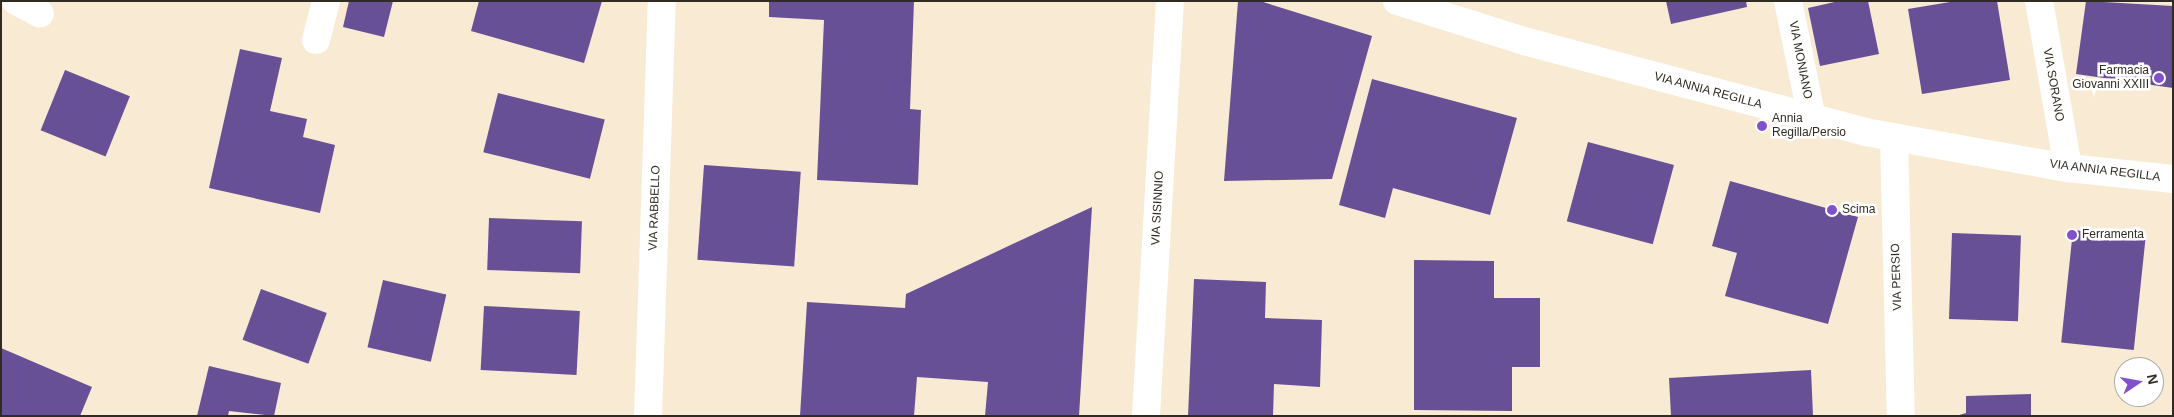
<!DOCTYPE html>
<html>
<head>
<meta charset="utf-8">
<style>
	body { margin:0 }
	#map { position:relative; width:2174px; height:417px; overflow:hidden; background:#f9ead3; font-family:Helvetica,sans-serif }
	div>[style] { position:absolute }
	.building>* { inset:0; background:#685096; transform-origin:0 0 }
	.street>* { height:28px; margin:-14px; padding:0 14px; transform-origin:14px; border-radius:14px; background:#fff }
	.secondary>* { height:28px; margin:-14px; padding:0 14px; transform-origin:14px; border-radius:14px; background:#fff }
	.dots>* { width:14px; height:14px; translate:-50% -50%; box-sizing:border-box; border:2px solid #fff; border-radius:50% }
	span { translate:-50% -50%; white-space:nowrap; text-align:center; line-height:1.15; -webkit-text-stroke:5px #fff; paint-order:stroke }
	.street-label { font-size:12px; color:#312c23 }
	.poi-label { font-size:12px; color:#312c23 }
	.right { translate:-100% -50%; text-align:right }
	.left { translate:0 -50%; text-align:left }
	.frame { position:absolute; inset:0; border:2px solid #312c23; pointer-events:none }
	.north { position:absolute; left:2114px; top:357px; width:50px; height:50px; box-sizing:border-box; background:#fff; border:1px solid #adaba7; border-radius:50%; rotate:78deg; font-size:14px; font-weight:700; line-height:20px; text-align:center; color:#312c23 }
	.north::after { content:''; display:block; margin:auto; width:18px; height:22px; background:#8051ca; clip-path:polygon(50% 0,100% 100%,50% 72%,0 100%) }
</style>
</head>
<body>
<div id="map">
	<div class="building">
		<i style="clip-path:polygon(349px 1px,393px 1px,384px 37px,343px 27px)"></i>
		<i style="clip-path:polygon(479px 1px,602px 1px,584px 63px,471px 31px)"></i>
		<i style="clip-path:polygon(769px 1px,914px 1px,910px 109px,921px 110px,918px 185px,817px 180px,824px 20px,769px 17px)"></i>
		<i style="clip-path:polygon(1238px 1px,1260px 1px,1372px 36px,1332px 179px,1224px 181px)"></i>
		<i style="clip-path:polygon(1666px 1px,1746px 1px,1747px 7px,1671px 24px)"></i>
		<i style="clip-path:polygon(1839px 1px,1868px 1px,1879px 54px,1820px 66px,1808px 8px)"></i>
		<i style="clip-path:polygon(1956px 1px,1997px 1px,2010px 80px,1922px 94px,1908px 9px)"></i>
		<i style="clip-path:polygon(2086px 1px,2173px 6px,2173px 88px,2076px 74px)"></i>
		<i style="clip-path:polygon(240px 49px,282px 58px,270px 111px,307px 119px,303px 137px,335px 145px,320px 213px,209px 188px)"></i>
		<i style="left:65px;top:70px;width:70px;height:65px;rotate:22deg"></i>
		<i style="clip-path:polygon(1372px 79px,1517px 118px,1490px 215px,1393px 188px,1385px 218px,1339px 205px)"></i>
		<i style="left:498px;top:93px;width:110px;height:61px;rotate:14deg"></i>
		<i style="left:1588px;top:142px;width:89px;height:82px;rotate:15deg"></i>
		<i style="left:704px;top:165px;width:97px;height:95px;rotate:4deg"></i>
		<i style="clip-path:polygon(1730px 181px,1858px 217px,1828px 324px,1725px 296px,1737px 253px,1712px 246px)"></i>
		<i style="clip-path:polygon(1092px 207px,1079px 416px,985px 416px,988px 382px,917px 377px,914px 416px,800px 416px,807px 302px,905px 308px,906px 294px)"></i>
		<i style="left:489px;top:218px;width:93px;height:52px;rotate:2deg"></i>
		<i style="left:2073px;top:230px;width:73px;height:113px;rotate:6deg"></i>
		<i style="left:1952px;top:233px;width:69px;height:86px;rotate:2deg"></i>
		<i style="clip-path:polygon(1414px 260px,1494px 261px,1494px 298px,1540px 298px,1540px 367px,1512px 367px,1512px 411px,1414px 410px)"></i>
		<i style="clip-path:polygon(1194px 279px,1266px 282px,1265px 318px,1322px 320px,1320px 387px,1274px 384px,1273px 416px,1188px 416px)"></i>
		<i style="left:383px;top:280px;width:65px;height:69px;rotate:13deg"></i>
		<i style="left:261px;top:289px;width:70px;height:54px;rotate:20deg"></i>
		<i style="left:484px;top:306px;width:96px;height:64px;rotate:3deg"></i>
		<i style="clip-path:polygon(1px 348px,92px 387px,80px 416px,1px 416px)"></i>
		<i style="clip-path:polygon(209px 366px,281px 383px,274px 416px,229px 411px,228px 416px,197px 416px)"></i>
		<i style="clip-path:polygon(1811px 370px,1813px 416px,1671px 416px,1669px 378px)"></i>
		<i style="clip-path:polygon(2031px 394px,2031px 416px,1956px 416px,1966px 413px,1966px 396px)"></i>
	</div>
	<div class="street">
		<i style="left:16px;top:1px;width:27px;rotate:28deg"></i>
		<i style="left:1788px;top:1px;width:120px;rotate:78.5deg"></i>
		<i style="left:2039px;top:1px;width:169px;rotate:80.1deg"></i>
		<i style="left:316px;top:40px;width:40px;rotate:-75.6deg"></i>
		<i style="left:1894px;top:138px;width:278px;rotate:88.6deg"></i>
		<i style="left:648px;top:416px;width:415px;rotate:-88.1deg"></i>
		<i style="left:1146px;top:416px;width:416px;rotate:-86.7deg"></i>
	</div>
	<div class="secondary">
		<i style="left:1397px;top:1px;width:133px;rotate:17.5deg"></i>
		<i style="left:1524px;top:41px;width:353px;rotate:14.9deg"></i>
		<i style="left:1865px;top:132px;width:206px;rotate:10.1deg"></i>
		<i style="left:2068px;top:168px;width:106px;rotate:6deg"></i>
	</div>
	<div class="dots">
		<i style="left:2159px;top:78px;background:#8051ca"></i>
		<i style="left:1762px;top:126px;background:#8051ca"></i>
		<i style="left:1832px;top:210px;background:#8051ca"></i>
		<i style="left:2072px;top:235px;background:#8051ca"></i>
	</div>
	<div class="street-label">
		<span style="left:1800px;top:60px;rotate:79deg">VIA MONIANO</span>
		<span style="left:2053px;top:85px;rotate:80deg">VIA SORANO</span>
		<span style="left:1708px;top:91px;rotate:15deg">VIA ANNIA REGILLA</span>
		<span style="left:2105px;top:171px;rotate:7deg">VIA ANNIA REGILLA</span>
		<span style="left:655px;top:208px;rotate:-88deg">VIA RABBELLO</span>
		<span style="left:1158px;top:208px;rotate:-87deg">VIA SISINNIO</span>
		<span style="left:1897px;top:277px;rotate:-92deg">VIA PERSIO</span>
	</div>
	<div class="poi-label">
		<span class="right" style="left:2149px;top:78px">Farmacia<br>Giovanni XXIII</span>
		<span class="left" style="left:1772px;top:126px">Annia<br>Regilla/Persio</span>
		<span class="left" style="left:1842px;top:210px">Scima</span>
		<span class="left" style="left:2082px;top:235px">Ferramenta</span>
	</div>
	<div class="frame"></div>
	<div class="north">N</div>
</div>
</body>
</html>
